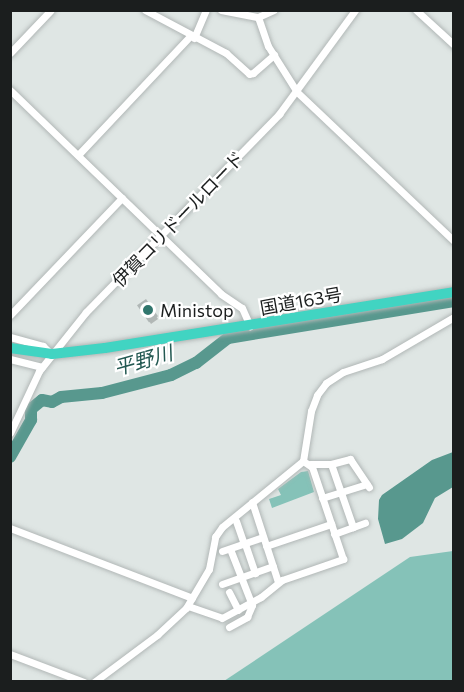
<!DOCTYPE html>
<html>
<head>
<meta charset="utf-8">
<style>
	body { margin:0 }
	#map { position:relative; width:464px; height:692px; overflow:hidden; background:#dfe6e4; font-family:Commissioner,"Noto Sans JP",sans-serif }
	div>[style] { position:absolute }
	.green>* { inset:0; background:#85c2b8 }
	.water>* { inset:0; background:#58988e }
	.shadow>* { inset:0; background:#0003 }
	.river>* { height:12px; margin:-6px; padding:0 6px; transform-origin:6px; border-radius:6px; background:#58988e }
	.building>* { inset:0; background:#b0b7b6; transform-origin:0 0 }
	.roads { filter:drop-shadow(0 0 2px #b1b7b6) drop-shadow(0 0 2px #b1b7b6) }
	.minor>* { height:7px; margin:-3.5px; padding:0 3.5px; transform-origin:3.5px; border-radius:3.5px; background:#fff }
	.highway>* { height:10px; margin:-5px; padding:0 5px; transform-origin:5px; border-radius:5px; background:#41d4c2 }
	.dots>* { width:16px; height:16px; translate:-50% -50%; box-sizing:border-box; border:3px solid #fff; border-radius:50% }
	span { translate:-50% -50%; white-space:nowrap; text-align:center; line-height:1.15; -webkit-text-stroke:4.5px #fff; paint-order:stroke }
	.street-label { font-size:18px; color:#1b1e1e }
	.poi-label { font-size:18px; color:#1b1e1e }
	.left { translate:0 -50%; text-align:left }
	.water-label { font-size:20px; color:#235952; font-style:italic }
	.frame { position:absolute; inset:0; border:12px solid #1b1e1e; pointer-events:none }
</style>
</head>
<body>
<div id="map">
	<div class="green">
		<i style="clip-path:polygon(308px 471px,314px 492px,272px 508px,269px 499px,281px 495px,278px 489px,301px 472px)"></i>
		<i style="clip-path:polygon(453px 551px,453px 681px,224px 681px,410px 557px)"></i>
	</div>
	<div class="water">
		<i style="clip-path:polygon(453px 452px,453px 487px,435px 498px,423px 523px,402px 539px,385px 544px,378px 519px,379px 500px,382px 495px,432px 460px)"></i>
	</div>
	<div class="shadow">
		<i style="clip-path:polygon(145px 301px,158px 319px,151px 324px,139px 305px)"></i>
	</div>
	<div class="river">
		<i style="left:10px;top:457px;width:43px;rotate:-60.4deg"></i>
		<i style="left:31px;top:420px;width:11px;rotate:-90deg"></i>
		<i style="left:31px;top:409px;width:14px;rotate:-39deg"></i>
		<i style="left:42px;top:400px;width:10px;rotate:11deg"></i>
		<i style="left:52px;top:402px;width:10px;rotate:-29deg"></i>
		<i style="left:61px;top:397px;width:41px;rotate:-5.6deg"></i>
		<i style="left:102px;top:393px;width:71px;rotate:-14.6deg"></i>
		<i style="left:171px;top:375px;width:28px;rotate:-26deg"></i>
		<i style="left:196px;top:363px;width:41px;rotate:-38deg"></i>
		<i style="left:228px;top:338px;width:229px;rotate:-9.3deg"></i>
	</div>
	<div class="building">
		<i style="left:146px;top:299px;width:21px;height:11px;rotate:55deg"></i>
	</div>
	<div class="roads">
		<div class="minor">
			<i style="left:145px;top:10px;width:92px;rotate:28deg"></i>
			<i style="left:226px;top:53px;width:31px;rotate:42deg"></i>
			<i style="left:249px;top:74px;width:4px;rotate:-14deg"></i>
			<i style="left:253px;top:73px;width:28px;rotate:-41deg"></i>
			<i style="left:221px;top:10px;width:38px;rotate:11deg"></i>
			<i style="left:258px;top:17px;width:17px;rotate:-24deg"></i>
			<i style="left:416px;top:10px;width:52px;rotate:42.6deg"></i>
			<i style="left:258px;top:17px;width:31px;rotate:71deg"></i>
			<i style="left:268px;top:46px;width:54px;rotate:57.8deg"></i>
			<i style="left:297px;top:92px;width:216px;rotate:43.5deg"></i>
			<i style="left:194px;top:38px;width:30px;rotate:-67deg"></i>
			<i style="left:10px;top:53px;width:59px;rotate:-46.4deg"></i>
			<i style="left:10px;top:90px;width:293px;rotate:44deg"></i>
			<i style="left:221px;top:294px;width:25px;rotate:34deg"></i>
			<i style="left:242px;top:308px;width:20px;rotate:66deg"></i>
			<i style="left:78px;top:155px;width:163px;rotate:-46.7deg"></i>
			<i style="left:10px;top:315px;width:162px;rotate:-46.3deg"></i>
			<i style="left:10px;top:337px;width:34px;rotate:15deg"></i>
			<i style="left:43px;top:346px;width:10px;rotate:45deg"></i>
			<i style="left:10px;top:359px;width:33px;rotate:14deg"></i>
			<i style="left:10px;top:433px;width:68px;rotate:-64.9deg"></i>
			<i style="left:39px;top:371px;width:75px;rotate:-51.5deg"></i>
			<i style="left:86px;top:312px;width:277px;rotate:-45.7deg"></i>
			<i style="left:279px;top:114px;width:129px;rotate:-53.8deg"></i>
			<i style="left:310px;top:464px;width:21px"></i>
			<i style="left:331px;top:464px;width:20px;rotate:-15deg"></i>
			<i style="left:350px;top:459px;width:34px;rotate:56deg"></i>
			<i style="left:331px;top:464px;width:67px;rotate:70.8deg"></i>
			<i style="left:322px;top:498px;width:47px;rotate:-17.3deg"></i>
			<i style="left:252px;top:502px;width:84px;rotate:72deg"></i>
			<i style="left:236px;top:521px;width:24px;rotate:71deg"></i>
			<i style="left:10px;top:528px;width:195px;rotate:21deg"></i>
			<i style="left:334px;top:534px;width:33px;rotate:-20deg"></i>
			<i style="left:245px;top:544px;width:31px;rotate:71deg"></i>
			<i style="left:266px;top:546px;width:69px;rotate:-18.7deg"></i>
			<i style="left:222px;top:551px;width:43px;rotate:-18.9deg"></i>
			<i style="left:222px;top:584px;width:54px;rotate:-19.4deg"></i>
			<i style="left:229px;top:592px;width:20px;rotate:63deg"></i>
			<i style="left:188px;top:606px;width:36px;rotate:19deg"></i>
			<i style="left:222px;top:618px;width:44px;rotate:-28.3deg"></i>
			<i style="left:261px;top:597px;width:27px;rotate:-39deg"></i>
			<i style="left:282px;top:580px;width:65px;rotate:-19deg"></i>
			<i style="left:343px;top:559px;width:97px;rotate:-108.6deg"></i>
			<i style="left:312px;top:467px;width:11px;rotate:-146deg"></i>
			<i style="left:229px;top:627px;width:21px;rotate:-29deg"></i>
			<i style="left:247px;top:617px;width:13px;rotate:-67deg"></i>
			<i style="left:252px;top:605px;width:60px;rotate:-111.4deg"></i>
			<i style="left:10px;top:654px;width:79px;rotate:20.7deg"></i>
			<i style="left:94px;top:682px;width:79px;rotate:-36.7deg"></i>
			<i style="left:157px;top:635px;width:40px;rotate:-43deg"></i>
			<i style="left:186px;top:608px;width:45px;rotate:-59.5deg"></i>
			<i style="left:209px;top:569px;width:33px;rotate:-79deg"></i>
			<i style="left:215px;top:537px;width:12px;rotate:-55deg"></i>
			<i style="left:222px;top:527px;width:104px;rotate:-39.2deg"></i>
			<i style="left:303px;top:461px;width:51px;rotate:-80.9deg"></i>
			<i style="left:311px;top:411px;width:17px;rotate:-69deg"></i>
			<i style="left:317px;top:395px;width:15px;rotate:-53deg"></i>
			<i style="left:326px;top:383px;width:20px;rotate:-33deg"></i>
			<i style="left:343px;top:372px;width:41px;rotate:-18.4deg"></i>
			<i style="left:382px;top:359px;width:83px;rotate:-30.3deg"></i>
		</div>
		<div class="highway">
			<i style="left:10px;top:348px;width:42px;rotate:8.1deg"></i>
			<i style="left:52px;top:354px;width:53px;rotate:-6.5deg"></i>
			<i style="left:105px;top:348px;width:353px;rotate:-9.1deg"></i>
		</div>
	</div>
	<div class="dots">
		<i style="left:148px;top:310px;background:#30766d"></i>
	</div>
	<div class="street-label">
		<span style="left:178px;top:219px;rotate:-46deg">伊賀コリドールロード</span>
		<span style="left:301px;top:301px;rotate:-10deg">国道163号</span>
	</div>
	<div class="poi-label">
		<span class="left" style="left:160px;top:310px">Ministop</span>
	</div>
	<div class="water-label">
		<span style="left:143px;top:360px;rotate:-16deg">平野川</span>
	</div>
	<div class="frame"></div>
</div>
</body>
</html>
